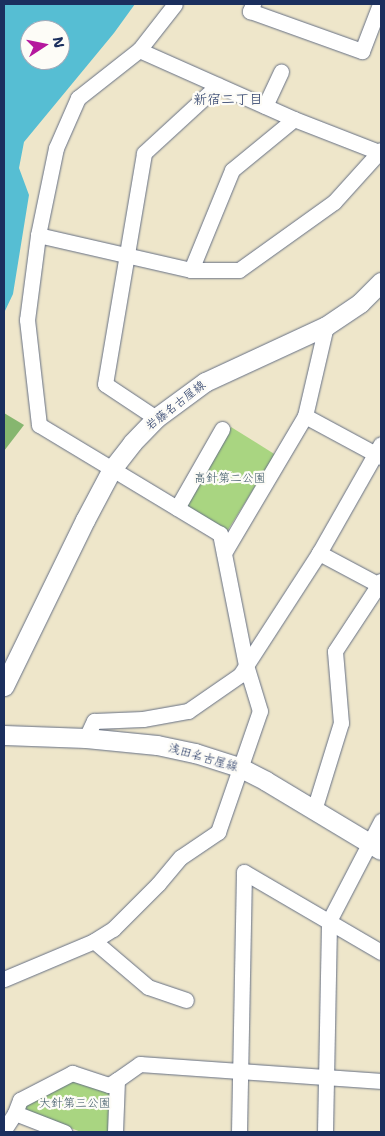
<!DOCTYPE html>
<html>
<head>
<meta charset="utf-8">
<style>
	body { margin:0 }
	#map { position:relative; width:385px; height:1136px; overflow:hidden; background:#eee6ca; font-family:"Shantell Sans","Klee One",sans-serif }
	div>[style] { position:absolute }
	.green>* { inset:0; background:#a9d581; transform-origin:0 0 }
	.forest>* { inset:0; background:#86b66f }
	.water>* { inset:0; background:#56bed3 }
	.roads { filter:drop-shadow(0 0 1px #656f84) drop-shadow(0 0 1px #656f84) }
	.minor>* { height:15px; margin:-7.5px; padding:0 7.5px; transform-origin:7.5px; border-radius:7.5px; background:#fff }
	.major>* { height:19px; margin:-9.5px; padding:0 9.5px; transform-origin:9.5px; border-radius:9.5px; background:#fff }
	span { translate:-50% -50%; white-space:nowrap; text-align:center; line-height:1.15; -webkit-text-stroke:4.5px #fdfcf7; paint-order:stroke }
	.street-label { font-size:12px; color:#1b2f5e }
	.park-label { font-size:12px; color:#3e5867 }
	.neighbourhood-label { font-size:14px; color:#1b2f5e }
	.frame { position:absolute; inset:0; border:5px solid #1b2f5e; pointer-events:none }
	.north { position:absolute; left:20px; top:20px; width:50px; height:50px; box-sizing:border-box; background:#fdfcf7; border:1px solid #a3aaba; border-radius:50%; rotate:79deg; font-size:14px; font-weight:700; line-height:20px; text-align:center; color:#1b2f5e }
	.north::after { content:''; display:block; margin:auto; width:18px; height:22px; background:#b5179e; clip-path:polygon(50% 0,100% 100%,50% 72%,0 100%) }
</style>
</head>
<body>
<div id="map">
	<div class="green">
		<i style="left:231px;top:427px;width:52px;height:91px;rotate:32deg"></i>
		<i style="clip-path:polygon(73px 1077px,112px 1091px,111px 1132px,81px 1132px,24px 1110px,24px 1104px)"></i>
	</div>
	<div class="forest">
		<i style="clip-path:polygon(4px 413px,24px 425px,4px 451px)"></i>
	</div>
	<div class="water">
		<i style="clip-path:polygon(evenodd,4px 4px,135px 4px,114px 33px,24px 142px,19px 168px,29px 195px,13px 294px,4px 313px,4px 4px,30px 30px,60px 30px,60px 60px,30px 60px,30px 30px)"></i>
	</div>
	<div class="roads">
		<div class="minor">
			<i style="left:253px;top:4px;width:8px;rotate:113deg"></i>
			<i style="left:250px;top:11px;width:119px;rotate:19.7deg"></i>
			<i style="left:362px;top:51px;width:50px;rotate:-69deg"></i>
			<i style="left:139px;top:50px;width:170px;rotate:24deg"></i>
			<i style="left:294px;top:119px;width:93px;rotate:21.3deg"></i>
			<i style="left:265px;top:106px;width:38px;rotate:-65deg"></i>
			<i style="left:38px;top:235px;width:157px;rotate:12.9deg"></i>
			<i style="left:191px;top:270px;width:48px"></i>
			<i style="left:239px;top:270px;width:117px;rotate:-35.6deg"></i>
			<i style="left:334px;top:202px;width:70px;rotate:-47.9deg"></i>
			<i style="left:191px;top:270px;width:108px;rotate:-67.7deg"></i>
			<i style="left:232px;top:170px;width:80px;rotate:-39.4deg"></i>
			<i style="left:305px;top:416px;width:86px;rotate:28.3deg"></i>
			<i style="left:156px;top:418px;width:61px;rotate:-146.3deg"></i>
			<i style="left:105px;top:384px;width:234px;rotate:-80.4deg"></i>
			<i style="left:144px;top:153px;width:100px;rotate:-42.6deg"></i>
			<i style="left:177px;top:508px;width:91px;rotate:-60.3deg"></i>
			<i style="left:224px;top:553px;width:159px;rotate:-59.4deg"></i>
			<i style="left:305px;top:416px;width:92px;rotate:-76.9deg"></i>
			<i style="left:319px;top:553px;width:70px;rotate:28deg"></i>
			<i style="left:86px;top:738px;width:19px;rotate:-65deg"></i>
			<i style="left:94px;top:721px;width:49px;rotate:-2.3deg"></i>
			<i style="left:143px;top:719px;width:46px;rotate:-10.1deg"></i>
			<i style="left:188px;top:711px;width:63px;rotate:-34.7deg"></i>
			<i style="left:240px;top:675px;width:145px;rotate:-57.1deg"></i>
			<i style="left:319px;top:553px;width:125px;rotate:-60.4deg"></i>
			<i style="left:314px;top:810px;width:91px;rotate:-72.8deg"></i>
			<i style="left:341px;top:723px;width:72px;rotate:-94.8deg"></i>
			<i style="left:335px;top:651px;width:84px;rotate:-56.7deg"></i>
			<i style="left:94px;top:941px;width:71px;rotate:40.4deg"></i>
			<i style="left:148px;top:987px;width:40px;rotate:18.9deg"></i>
			<i style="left:4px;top:979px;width:95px;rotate:-22.8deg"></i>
			<i style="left:92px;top:942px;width:25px;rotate:-32deg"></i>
			<i style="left:113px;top:929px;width:64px;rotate:-45deg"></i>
			<i style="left:158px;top:884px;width:35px;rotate:-50deg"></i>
			<i style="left:181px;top:857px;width:45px;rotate:-34deg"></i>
			<i style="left:218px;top:832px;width:128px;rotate:-70.9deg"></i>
			<i style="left:260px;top:711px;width:48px;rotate:-106.9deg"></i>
			<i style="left:246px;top:665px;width:134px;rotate:-101.2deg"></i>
			<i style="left:220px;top:534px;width:211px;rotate:-148.9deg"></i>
			<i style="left:39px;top:425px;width:106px;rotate:-96.5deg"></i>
			<i style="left:27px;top:320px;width:86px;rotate:-82.6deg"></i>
			<i style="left:38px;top:235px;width:89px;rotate:-78.3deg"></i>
			<i style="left:56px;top:148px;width:55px;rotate:-66.3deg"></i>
			<i style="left:78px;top:98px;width:78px;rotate:-38.2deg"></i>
			<i style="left:139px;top:50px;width:58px;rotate:-52deg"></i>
			<i style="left:15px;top:1113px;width:14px;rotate:-69deg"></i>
			<i style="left:20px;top:1100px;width:59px;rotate:-27.4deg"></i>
			<i style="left:72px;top:1073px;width:39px;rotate:18deg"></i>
			<i style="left:109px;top:1085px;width:9px;rotate:-32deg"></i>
			<i style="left:4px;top:1130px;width:20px;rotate:-57deg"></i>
			<i style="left:15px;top:1113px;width:53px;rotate:21.2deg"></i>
			<i style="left:115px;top:1132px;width:52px;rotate:-87.8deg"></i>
			<i style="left:117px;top:1080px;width:28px;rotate:-35deg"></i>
			<i style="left:140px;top:1064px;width:242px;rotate:4deg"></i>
			<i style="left:239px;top:1132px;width:260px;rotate:-88.9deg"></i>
			<i style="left:244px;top:872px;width:159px;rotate:30.3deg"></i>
			<i style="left:325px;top:1132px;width:211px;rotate:-88.9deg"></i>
			<i style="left:329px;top:921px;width:113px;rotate:-62.5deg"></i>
		</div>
		<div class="major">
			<i style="left:4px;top:686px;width:185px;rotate:-64deg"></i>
			<i style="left:85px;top:520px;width:58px;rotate:-62.1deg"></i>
			<i style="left:112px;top:469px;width:33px;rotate:-52deg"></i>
			<i style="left:132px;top:443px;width:35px;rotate:-46deg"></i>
			<i style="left:156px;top:418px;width:61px;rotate:-36.3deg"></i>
			<i style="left:205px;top:382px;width:133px;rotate:-24.8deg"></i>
			<i style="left:326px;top:326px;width:41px;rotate:-34.1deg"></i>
			<i style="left:360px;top:303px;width:30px;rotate:-45deg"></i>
			<i style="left:4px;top:735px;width:82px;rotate:2.1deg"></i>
			<i style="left:86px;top:738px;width:71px;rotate:5.6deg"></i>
			<i style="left:157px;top:745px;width:39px;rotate:12deg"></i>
			<i style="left:195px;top:753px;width:46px;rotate:17.7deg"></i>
			<i style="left:239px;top:767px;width:30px;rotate:27deg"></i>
			<i style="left:266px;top:781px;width:134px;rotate:31deg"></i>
		</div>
	</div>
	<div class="street-label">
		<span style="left:176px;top:406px;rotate:-38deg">岩藤名古屋線</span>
		<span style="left:203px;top:758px;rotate:16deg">浅田名古屋線</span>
	</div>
	<div class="park-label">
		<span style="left:230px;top:479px">高針第二公園</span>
		<span style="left:75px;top:1104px">大針第三公園</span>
	</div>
	<div class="neighbourhood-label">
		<span style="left:228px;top:99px">新宿二丁目</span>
	</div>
	<div class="frame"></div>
	<div class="north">N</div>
</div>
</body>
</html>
